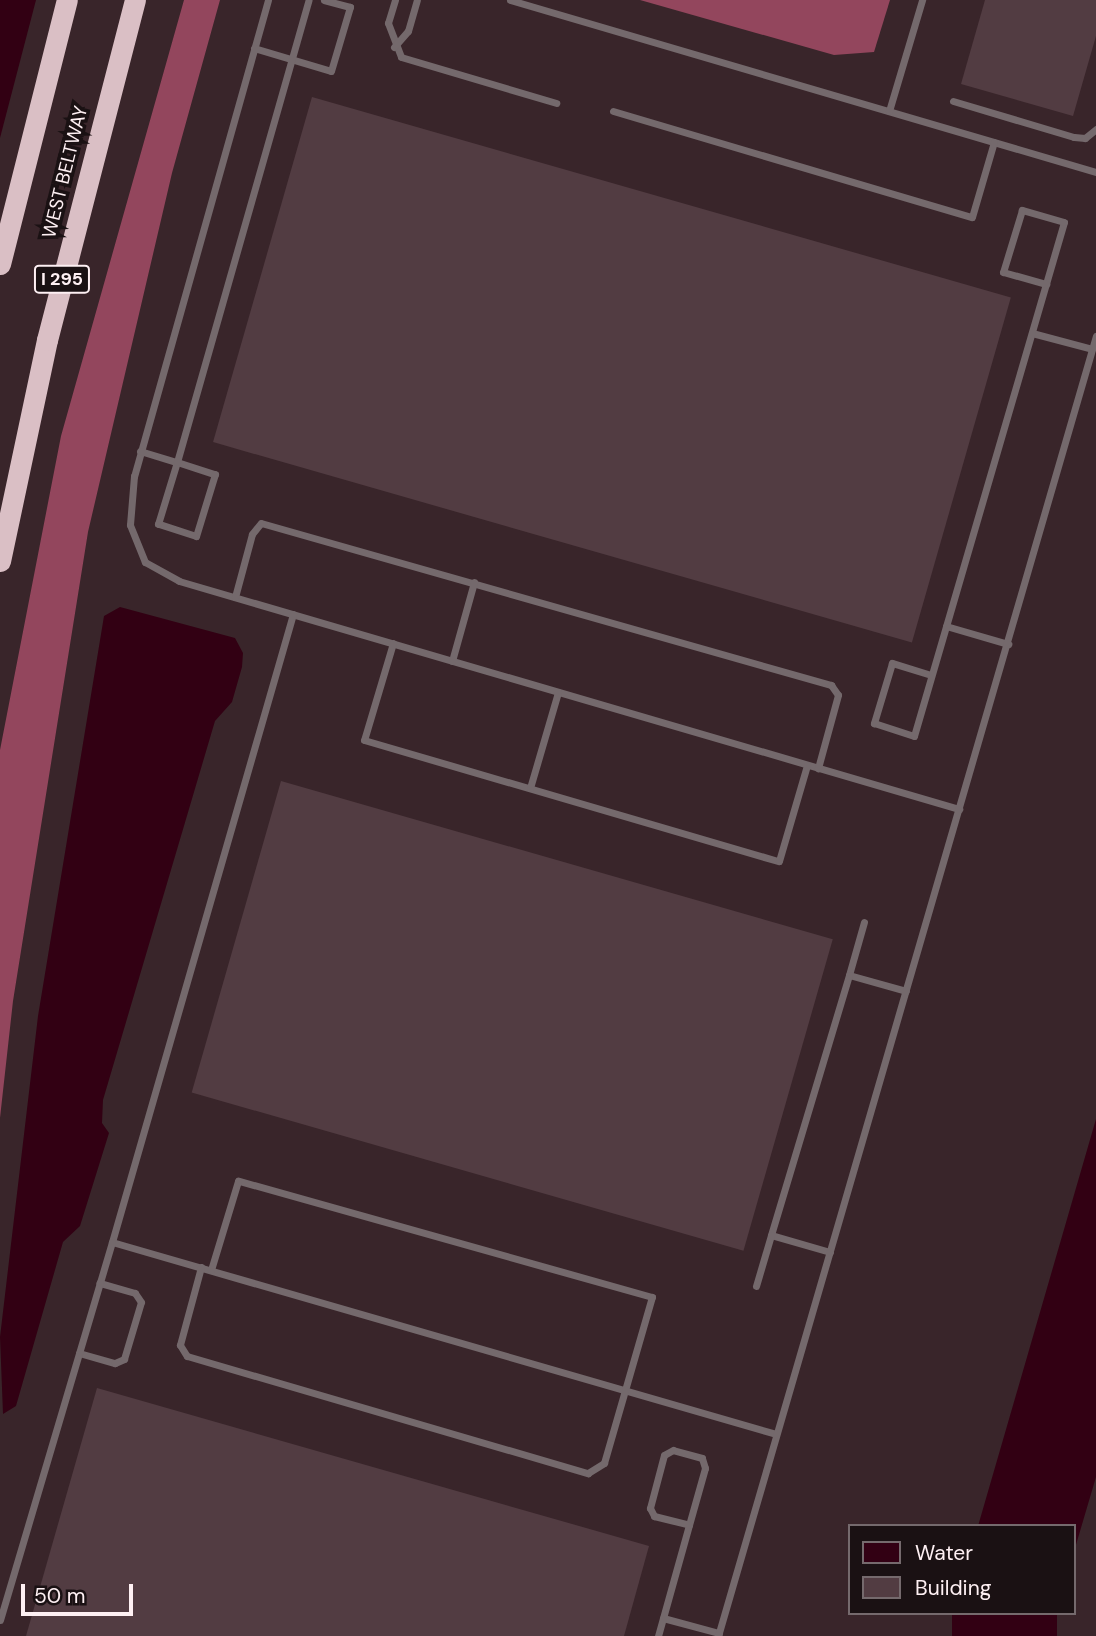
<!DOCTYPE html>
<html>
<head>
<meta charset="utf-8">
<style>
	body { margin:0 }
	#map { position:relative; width:1096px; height:1636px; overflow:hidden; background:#39252a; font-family:"DM Sans",sans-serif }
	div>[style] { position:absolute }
	.forest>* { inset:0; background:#93465d }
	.water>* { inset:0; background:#320013; transform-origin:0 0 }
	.building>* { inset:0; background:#523c42; transform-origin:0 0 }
	.service>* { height:7px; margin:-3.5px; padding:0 3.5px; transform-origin:3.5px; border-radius:3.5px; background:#74696c }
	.motorway>* { height:21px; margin:-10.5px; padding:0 10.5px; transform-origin:10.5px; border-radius:10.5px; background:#dabfc5 }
	span { translate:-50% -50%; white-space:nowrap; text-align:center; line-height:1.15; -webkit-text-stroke:7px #1a1113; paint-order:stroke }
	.shield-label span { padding:2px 5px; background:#1a1113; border:2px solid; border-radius:5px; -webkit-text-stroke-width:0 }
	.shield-label { font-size:18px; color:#fef0f3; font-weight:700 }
	.street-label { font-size:19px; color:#fef0f3 }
	.legend { position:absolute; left:848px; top:1524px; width:228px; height:91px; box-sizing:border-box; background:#1a1113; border:2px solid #756a6d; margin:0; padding:9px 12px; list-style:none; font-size:21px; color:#fef0f3 }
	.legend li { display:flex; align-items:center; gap:14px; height:35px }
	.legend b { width:35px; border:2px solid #756a6d }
	.scale { position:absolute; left:21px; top:1584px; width:112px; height:32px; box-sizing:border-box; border:4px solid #fef0f3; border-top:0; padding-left:9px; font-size:21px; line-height:24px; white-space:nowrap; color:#fef0f3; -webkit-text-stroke:5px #1a1113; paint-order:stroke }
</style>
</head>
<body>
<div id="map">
	<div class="forest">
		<i style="clip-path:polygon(184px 0,220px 0,172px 173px,88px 532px,13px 1001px,0 1118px,0 750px,61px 436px)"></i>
		<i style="clip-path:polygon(640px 0,890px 0,874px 52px,834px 55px)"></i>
	</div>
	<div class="water">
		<i style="clip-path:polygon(0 0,36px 0,0 138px)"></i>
		<i style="clip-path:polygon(120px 607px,235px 638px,243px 653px,242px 667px,232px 702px,215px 721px,103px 1100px,102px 1123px,109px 1133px,80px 1226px,63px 1242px,16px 1406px,3px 1414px,0 1337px,38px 1016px,104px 616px)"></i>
		<i style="clip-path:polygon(1096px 1119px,1096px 1477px,1073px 1555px,1073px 1526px,978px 1526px)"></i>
		<i style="left:952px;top:1613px;width:105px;height:24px"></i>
	</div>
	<div class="building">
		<i style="clip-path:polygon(985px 0,1096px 0,1096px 36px,1073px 116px,961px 84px)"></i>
		<i style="left:312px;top:97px;width:727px;height:359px;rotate:16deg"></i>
		<i style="left:281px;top:781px;width:574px;height:324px;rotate:16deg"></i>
		<i style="clip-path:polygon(97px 1388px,649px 1546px,624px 1636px,26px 1636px)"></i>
	</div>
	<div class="service">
		<i style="left:268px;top:0;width:495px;rotate:105.7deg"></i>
		<i style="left:134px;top:476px;width:49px;rotate:94.7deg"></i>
		<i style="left:130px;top:525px;width:40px;rotate:68deg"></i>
		<i style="left:145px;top:562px;width:39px;rotate:29deg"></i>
		<i style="left:179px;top:581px;width:813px;rotate:16.29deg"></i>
		<i style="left:395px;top:0;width:24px;rotate:107deg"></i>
		<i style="left:388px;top:23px;width:36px;rotate:69deg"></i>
		<i style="left:401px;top:57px;width:162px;rotate:16.5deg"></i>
		<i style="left:510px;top:0;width:611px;rotate:16.36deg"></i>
		<i style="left:394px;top:47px;width:21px;rotate:-49deg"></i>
		<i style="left:408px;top:31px;width:32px;rotate:-74deg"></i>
		<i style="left:254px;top:48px;width:80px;rotate:16.6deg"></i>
		<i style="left:331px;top:71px;width:67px;rotate:-73.5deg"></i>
		<i style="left:350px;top:7px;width:27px;rotate:-165deg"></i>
		<i style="left:953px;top:101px;width:126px;rotate:16.6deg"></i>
		<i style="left:1074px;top:137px;width:11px;rotate:5deg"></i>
		<i style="left:1085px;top:138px;width:14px;rotate:-39deg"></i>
		<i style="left:613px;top:111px;width:374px;rotate:16.5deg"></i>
		<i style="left:972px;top:217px;width:78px;rotate:-73.7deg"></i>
		<i style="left:889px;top:111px;width:116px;rotate:-73.4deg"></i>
		<i style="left:1032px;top:333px;width:62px;rotate:14.9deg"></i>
		<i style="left:140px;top:451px;width:39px;rotate:17deg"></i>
		<i style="left:177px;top:462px;width:40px;rotate:18deg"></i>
		<i style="left:215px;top:474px;width:65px;rotate:107deg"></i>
		<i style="left:196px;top:536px;width:40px;rotate:-162deg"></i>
		<i style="left:158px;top:524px;width:65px;rotate:-73deg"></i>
		<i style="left:177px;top:462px;width:480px;rotate:-74.1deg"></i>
		<i style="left:235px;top:597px;width:65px;rotate:-74.9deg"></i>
		<i style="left:252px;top:534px;width:14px;rotate:-51deg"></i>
		<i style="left:261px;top:523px;width:593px;rotate:15.87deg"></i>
		<i style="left:831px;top:685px;width:12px;rotate:55deg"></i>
		<i style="left:838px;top:695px;width:76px;rotate:105.3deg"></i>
		<i style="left:293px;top:614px;width:654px;rotate:106.08deg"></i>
		<i style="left:112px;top:1242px;width:691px;rotate:16.13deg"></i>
		<i style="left:946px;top:626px;width:65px;rotate:16.2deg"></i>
		<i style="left:393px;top:643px;width:101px;rotate:106.6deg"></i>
		<i style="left:364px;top:740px;width:432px;rotate:16.3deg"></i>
		<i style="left:779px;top:861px;width:100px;rotate:-73.7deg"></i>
		<i style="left:452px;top:661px;width:82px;rotate:-74.4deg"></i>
		<i style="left:931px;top:675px;width:41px;rotate:-162.9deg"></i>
		<i style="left:892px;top:663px;width:63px;rotate:106.7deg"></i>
		<i style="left:874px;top:723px;width:42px;rotate:18deg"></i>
		<i style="left:914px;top:736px;width:535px;rotate:-73.73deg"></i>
		<i style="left:1064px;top:222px;width:44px;rotate:-164.1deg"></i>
		<i style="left:1022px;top:210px;width:65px;rotate:107deg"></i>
		<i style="left:1003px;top:272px;width:45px;rotate:15.6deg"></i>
		<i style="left:530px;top:788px;width:100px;rotate:-73.7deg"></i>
		<i style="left:864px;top:922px;width:55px;rotate:105.8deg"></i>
		<i style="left:849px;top:975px;width:59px;rotate:15.7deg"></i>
		<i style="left:830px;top:1252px;width:61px;rotate:-163.9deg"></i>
		<i style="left:771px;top:1235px;width:271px;rotate:-73.3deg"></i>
		<i style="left:201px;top:1267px;width:81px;rotate:105.1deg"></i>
		<i style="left:180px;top:1345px;width:13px;rotate:58deg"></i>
		<i style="left:187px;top:1356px;width:418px;rotate:16.3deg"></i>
		<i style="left:588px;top:1473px;width:19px;rotate:-32deg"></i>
		<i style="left:604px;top:1463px;width:173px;rotate:-73.9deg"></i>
		<i style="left:652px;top:1297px;width:430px;rotate:-164.3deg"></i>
		<i style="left:238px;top:1181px;width:93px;rotate:106.9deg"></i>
		<i style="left:756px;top:1286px;width:53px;rotate:-73.6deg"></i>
		<i style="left:79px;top:1353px;width:37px;rotate:16deg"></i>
		<i style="left:115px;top:1363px;width:10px;rotate:-24deg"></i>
		<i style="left:124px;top:1359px;width:59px;rotate:-73.4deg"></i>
		<i style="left:141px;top:1302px;width:11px;rotate:-124deg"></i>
		<i style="left:135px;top:1293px;width:37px;rotate:-164deg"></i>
		<i style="left:663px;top:1618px;width:58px;rotate:15deg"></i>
		<i style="left:0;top:1620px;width:394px;rotate:-73.5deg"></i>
		<i style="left:658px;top:1636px;width:115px;rotate:-74.4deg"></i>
		<i style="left:689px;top:1525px;width:59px;rotate:-74.3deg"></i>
		<i style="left:705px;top:1468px;width:10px;rotate:-107deg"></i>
		<i style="left:702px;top:1458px;width:30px;rotate:-165deg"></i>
		<i style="left:673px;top:1450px;width:10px;rotate:151deg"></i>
		<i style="left:664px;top:1455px;width:55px;rotate:104.8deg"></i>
		<i style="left:650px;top:1508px;width:9px;rotate:63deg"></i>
		<i style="left:654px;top:1516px;width:36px;rotate:14deg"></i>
		<i style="left:718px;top:1636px;width:1354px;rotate:-73.79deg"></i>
	</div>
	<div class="motorway">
		<i style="left:0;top:264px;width:272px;rotate:-75.8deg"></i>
		<i style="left:0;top:561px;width:226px;rotate:-78deg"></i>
		<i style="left:47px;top:340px;width:351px;rotate:-75.5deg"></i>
	</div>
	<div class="shield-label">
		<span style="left:62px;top:279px">I 295</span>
	</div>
	<div class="street-label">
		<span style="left:65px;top:172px;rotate:-76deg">WEST BELTWAY</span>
	</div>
	<ul class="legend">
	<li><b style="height:19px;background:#320013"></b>Water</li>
	<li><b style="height:19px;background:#523c42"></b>Building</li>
	</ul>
	<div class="scale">50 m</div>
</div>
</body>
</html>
